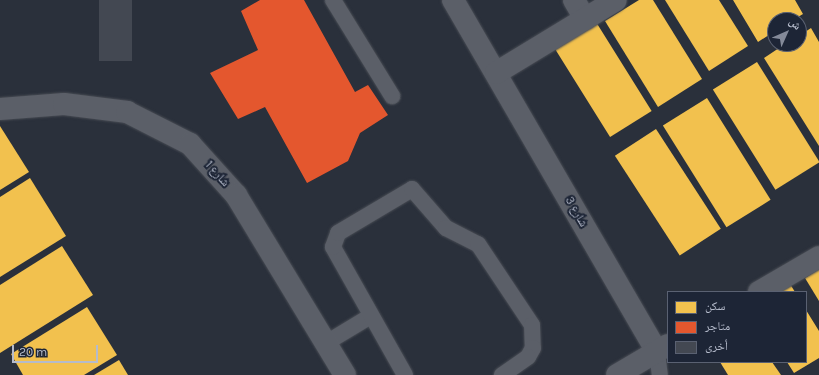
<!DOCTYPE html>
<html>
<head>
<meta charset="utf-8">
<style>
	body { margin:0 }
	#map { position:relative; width:819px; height:375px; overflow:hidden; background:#2a303b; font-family:Karla,"Noto Naskh Arabic",sans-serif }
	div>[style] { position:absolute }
	.homes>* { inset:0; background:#f2c14e; transform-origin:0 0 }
	.shops>* { inset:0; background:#e4572e }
	.building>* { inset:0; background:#434852; transform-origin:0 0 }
	.roads { filter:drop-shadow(0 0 1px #474b53) drop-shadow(0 0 1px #474b53) }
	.lane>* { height:16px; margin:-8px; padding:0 8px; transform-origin:8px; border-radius:8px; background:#5b5f68 }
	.street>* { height:22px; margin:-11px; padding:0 11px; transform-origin:11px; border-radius:11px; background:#5b5f68 }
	span { translate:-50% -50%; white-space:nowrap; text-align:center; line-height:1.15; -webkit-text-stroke:4px #1d2536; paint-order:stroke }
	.street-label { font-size:12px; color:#b5bbcb }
	.legend { position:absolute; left:667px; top:291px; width:140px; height:72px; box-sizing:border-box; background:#1d2536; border:1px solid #5a6172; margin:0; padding:5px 7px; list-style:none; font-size:12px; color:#b5bbcb }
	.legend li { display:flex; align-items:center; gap:8px; height:20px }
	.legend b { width:20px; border:1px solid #5a6172 }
	.north { position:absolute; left:767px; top:12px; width:40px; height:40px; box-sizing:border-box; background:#1d2536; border:1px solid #5a6172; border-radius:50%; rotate:45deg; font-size:11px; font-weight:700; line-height:16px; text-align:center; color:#b5bbcb }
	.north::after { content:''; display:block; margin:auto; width:14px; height:18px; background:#848a99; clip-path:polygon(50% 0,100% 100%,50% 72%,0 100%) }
	.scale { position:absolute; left:12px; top:345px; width:86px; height:18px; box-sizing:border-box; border:2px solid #b5bbcb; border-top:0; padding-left:5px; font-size:12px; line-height:14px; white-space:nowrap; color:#b5bbcb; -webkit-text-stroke:3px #1d2536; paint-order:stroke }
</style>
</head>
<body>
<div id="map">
	<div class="homes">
		<i style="clip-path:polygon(639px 0,653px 0,702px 79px,658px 107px,605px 21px)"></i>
		<i style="clip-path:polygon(665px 0,719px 0,748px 46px,709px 71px)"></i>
		<i style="clip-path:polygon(733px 0,795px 0,803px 14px,793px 20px,775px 20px,775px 31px,758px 42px)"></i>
		<i style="left:596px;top:22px;width:105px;height:49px;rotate:58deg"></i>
		<i style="clip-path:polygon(811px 28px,819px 42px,819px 146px,764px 58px,785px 44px,799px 44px,799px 36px)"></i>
		<i style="left:757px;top:62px;width:118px;height:52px;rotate:58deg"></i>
		<i style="left:707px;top:98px;width:120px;height:52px;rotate:58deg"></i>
		<i style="clip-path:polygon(0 126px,29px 172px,0 190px)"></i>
		<i style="left:656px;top:129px;width:119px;height:49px;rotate:57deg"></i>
		<i style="clip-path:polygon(30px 178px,66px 236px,0 277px,0 197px)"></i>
		<i style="clip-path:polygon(62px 246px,93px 295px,0 353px,0 285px)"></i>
		<i style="clip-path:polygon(819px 269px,819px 301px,805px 278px)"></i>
		<i style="clip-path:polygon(790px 284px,795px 292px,776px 292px)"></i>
		<i style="clip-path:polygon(87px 307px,117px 355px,84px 375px,23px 375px,11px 354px)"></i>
		<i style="clip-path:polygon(806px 310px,819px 331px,819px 358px,794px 373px,787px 362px,806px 362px)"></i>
		<i style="clip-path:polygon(119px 360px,128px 375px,94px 375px)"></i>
		<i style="clip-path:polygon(720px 362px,772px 362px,781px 375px,728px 375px)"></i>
	</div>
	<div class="shops">
		<i style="clip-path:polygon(260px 0,304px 0,355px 92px,368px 85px,388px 115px,360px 133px,348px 161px,307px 183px,265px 107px,238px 119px,210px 73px,258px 50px,241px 11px)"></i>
	</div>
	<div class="building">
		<i style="left:99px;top:0;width:33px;height:61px"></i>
	</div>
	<div class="roads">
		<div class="lane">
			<i style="left:333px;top:0;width:113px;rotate:58.4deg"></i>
			<i style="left:326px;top:343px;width:52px;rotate:-31deg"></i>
			<i style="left:657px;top:352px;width:23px;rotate:83deg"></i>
			<i style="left:405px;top:375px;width:147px;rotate:-119.4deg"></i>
			<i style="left:333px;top:247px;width:15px;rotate:-70deg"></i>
			<i style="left:338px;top:233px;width:86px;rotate:-30.7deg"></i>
			<i style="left:412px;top:189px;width:52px;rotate:48.9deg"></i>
			<i style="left:446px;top:228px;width:36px;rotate:27deg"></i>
			<i style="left:478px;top:244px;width:97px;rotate:56.3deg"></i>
			<i style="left:532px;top:325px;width:23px;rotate:88deg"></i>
			<i style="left:533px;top:348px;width:10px;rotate:119deg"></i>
			<i style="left:528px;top:357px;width:32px;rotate:145deg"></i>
		</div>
		<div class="street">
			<i style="left:453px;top:0;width:407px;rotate:59.9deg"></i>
			<i style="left:574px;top:0;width:22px;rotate:60deg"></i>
			<i style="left:496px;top:73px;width:140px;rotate:-31.3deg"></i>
			<i style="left:0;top:109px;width:64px;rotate:-4.5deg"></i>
			<i style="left:64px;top:104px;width:64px;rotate:7.2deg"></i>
			<i style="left:127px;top:112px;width:71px;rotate:26.9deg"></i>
			<i style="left:190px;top:144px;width:69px;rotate:48deg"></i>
			<i style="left:236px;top:195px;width:210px;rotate:58.8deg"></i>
			<i style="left:759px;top:292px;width:69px;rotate:-30.3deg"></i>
			<i style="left:617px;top:375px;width:59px;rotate:-30.5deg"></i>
		</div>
	</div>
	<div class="street-label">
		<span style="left:217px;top:174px;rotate:48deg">شارع 1</span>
		<span style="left:576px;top:212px;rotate:60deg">شارع 3</span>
	</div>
	<ul class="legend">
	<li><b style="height:11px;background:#f2c14e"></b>سكن</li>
	<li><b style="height:11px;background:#e4572e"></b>متاجر</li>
	<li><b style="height:11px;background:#434852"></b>أخرى</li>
	</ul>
	<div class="north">ش</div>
	<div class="scale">20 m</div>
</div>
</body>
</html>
